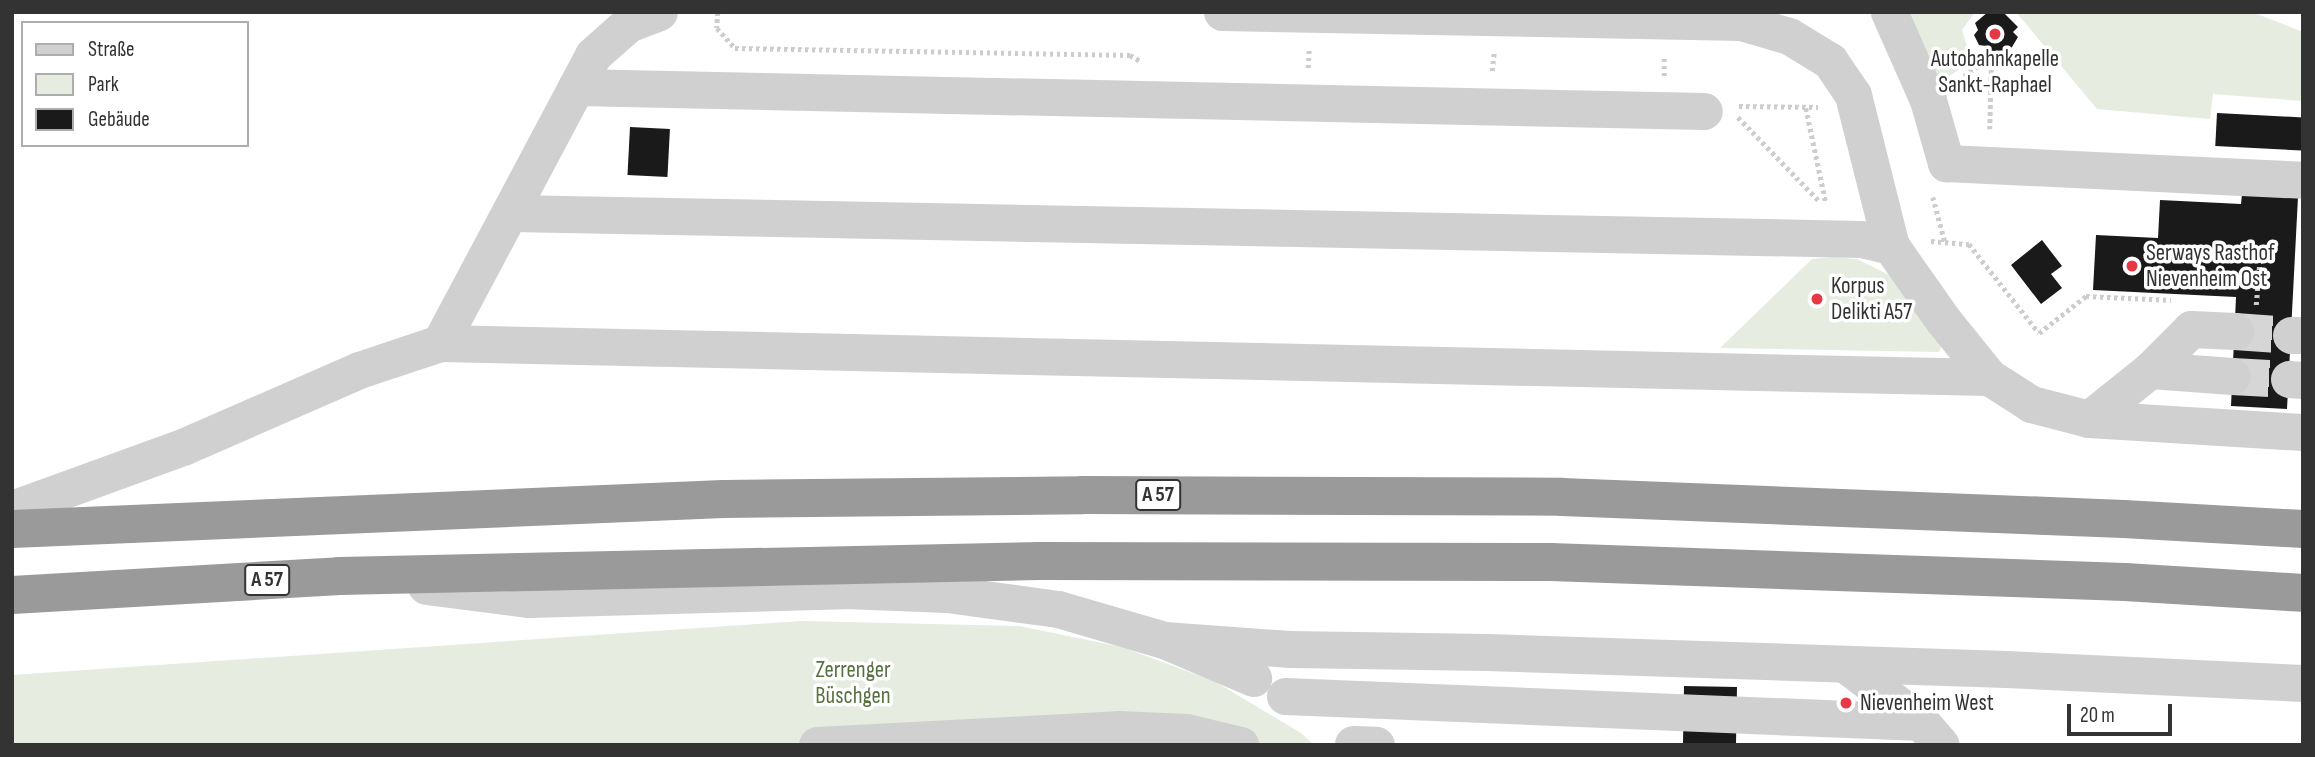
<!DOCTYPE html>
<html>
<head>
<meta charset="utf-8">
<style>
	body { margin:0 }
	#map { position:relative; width:2315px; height:757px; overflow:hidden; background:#fff; font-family:"Sofia Sans Condensed",sans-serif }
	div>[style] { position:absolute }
	.green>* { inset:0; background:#e6ecdf }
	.building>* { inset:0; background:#1a1a1a; transform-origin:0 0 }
	.minor-tunnel>* { height:37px; margin-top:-18.5px; transform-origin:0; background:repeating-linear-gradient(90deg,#d6d6d6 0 37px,transparent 0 55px) }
	.path>* { height:4.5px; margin-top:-2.25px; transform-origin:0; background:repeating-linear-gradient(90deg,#cdcdcd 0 3.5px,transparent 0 7px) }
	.minor>* { height:37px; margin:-18.5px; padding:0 18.5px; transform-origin:18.5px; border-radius:18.5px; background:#d0d0d0 }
	.highway>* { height:38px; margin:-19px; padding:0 19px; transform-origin:19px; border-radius:19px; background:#9a9a9a }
	.dots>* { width:19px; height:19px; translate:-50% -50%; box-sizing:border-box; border:4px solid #fff; border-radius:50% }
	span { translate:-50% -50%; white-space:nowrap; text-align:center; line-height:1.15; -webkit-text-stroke:7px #fff; paint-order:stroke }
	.shield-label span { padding:2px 5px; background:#fff; border:2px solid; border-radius:5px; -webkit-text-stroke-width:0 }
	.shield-label { font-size:21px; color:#333; font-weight:700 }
	.poi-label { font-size:23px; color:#333 }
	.left { translate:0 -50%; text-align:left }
	.park-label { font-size:23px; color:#56703f }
	.frame { position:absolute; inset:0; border:14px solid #333; pointer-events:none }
	.legend { position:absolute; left:21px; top:21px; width:228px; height:126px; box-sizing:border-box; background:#fff; border:2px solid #adadad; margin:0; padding:9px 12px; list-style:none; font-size:21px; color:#333 }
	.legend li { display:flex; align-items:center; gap:14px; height:35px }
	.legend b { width:35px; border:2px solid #adadad }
	.scale { position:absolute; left:2067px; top:704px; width:105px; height:32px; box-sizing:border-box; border:4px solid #333; border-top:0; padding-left:9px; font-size:21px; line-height:24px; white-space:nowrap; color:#333; -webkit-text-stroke:5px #fff; paint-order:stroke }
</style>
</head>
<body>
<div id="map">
	<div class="green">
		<i style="clip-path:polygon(1904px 12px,1975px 12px,1962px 30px,1971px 60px,1938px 85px)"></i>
		<i style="clip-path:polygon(2016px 12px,2252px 12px,2303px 32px,2303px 101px,2213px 94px,2210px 119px,2097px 109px)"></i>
		<i style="clip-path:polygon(1832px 257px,1857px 259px,1893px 277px,1944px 341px,1939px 352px,1720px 348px,1812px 259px)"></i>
		<i style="clip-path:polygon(801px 621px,1019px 626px,1122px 647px,1214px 681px,1301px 733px,1314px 745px,12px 745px,12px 675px)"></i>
	</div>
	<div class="building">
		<i style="clip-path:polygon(1988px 12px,2003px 12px,2018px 27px,2013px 32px,2018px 37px,2012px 47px,2002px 55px,1990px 55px,1986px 46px,1979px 45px,1974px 35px,1978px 30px,1975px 23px)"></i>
		<i style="left:2217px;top:113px;width:86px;height:33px;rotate:3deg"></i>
		<i style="left:630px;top:127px;width:40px;height:48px;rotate:3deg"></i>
		<i style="clip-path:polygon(2242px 194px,2298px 197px,2287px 409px,2231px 406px,2236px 297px,2093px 290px,2096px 235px,2158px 238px,2160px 200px,2241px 204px)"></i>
		<i style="clip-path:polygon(2042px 240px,2062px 266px,2051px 274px,2062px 288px,2041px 304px,2011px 265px)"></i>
		<i style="left:1684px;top:686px;width:53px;height:59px;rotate:1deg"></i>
	</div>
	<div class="minor-tunnel">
		<i style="left:2235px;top:331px;width:56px;rotate:4.1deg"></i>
		<i style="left:2232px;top:376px;width:57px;rotate:3deg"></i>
	</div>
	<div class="path">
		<i style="left:718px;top:12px;width:16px;rotate:94deg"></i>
		<i style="left:717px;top:28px;width:27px;rotate:48deg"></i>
		<i style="left:735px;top:48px;width:395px;rotate:1deg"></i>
		<i style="left:1130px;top:55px;width:14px;rotate:30deg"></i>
		<i style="left:1308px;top:68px;width:20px;rotate:-87deg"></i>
		<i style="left:1492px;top:71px;width:20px;rotate:-84deg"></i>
		<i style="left:1664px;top:76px;width:20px;rotate:-90deg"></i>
		<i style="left:1958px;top:80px;width:42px;rotate:-35.2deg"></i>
		<i style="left:1992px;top:56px;width:73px;rotate:91.6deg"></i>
		<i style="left:1739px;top:106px;width:79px;rotate:0.7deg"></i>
		<i style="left:1806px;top:108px;width:97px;rotate:78.1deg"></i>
		<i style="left:1738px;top:117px;width:117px;rotate:46deg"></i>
		<i style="left:1933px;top:197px;width:47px;rotate:75.1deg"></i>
		<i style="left:1931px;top:241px;width:38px;rotate:5deg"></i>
		<i style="left:1969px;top:244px;width:113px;rotate:51.8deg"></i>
		<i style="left:2039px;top:333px;width:60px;rotate:-38.2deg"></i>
		<i style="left:2086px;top:296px;width:85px;rotate:2.7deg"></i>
		<i style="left:2256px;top:305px;width:59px;rotate:-85.2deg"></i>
	</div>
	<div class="minor">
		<i style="left:1222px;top:12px;width:519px;rotate:1.1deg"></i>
		<i style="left:1741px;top:22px;width:50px;rotate:16.3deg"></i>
		<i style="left:1789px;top:36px;width:48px;rotate:31.4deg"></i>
		<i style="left:1830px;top:61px;width:41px;rotate:55.9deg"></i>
		<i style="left:1853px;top:95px;width:156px;rotate:75.9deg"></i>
		<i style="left:1889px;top:12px;width:96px;rotate:66.1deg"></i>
		<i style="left:1928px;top:100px;width:66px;rotate:74.1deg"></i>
		<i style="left:1946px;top:163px;width:357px;rotate:2.7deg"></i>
		<i style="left:576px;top:87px;width:1128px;rotate:1.22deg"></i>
		<i style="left:510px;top:213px;width:1351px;rotate:1.1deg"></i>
		<i style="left:1861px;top:239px;width:31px;rotate:13deg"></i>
		<i style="left:1891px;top:246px;width:90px;rotate:54.9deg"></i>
		<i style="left:1943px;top:320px;width:73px;rotate:51.1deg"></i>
		<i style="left:1989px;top:377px;width:50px;rotate:32.7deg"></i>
		<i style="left:2031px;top:404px;width:60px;rotate:14.5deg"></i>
		<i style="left:2089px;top:419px;width:214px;rotate:3.5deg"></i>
		<i style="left:2291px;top:335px;width:12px"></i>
		<i style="left:440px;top:343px;width:326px;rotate:-62deg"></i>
		<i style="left:593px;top:55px;width:47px;rotate:-41.5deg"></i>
		<i style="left:628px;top:24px;width:33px;rotate:-21deg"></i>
		<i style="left:2150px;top:370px;width:82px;rotate:4.2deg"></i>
		<i style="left:2289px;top:379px;width:14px;rotate:4deg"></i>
		<i style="left:2089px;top:419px;width:78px;rotate:-38.8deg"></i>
		<i style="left:2150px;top:370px;width:58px;rotate:-45deg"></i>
		<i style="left:2191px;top:329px;width:44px;rotate:2.6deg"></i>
		<i style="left:12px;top:509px;width:184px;rotate:-20deg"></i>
		<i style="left:185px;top:446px;width:190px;rotate:-23.6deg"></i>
		<i style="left:359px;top:370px;width:85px;rotate:-18.4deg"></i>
		<i style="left:440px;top:343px;width:1549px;rotate:1.26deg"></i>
		<i style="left:426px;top:586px;width:104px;rotate:7.2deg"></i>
		<i style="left:529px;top:599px;width:316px;rotate:-1.6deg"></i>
		<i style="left:845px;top:590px;width:102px;rotate:2.2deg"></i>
		<i style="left:947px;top:594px;width:112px;rotate:7.7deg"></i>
		<i style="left:1058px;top:609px;width:110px;rotate:16.3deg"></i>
		<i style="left:1164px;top:640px;width:97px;rotate:23.1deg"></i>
		<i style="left:1164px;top:640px;width:126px;rotate:4.1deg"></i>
		<i style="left:1290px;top:649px;width:196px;rotate:0.9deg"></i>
		<i style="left:1486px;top:652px;width:520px;rotate:1.87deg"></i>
		<i style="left:2006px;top:669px;width:297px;rotate:2.7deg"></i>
		<i style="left:1845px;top:664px;width:96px;rotate:37.3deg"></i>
		<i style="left:1921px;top:722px;width:30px;rotate:49deg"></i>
		<i style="left:1285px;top:696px;width:637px;rotate:2.34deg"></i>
		<i style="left:1353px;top:744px;width:23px;rotate:2deg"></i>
		<i style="left:817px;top:745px;width:301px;rotate:-3deg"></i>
		<i style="left:1118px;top:729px;width:68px;rotate:2.5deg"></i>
		<i style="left:1186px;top:732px;width:56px;rotate:13.5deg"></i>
	</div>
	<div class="highway">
		<i style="left:12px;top:529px;width:712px;rotate:-2.42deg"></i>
		<i style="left:723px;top:499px;width:360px;rotate:-0.6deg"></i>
		<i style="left:1083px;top:495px;width:479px;rotate:0.2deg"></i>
		<i style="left:1562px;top:497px;width:562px;rotate:2.24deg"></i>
		<i style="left:2124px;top:519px;width:179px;rotate:3.2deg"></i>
		<i style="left:12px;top:595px;width:328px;rotate:-3.3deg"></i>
		<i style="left:339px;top:576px;width:700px;rotate:-1.23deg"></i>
		<i style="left:1039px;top:561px;width:511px;rotate:0.11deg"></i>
		<i style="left:1550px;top:562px;width:575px;rotate:1.99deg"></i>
		<i style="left:2125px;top:582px;width:178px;rotate:3.5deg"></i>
	</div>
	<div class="dots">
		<i style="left:1995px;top:34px;background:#e63946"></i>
		<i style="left:2132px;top:266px;background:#e63946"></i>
		<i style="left:1817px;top:299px;background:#e63946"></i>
		<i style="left:1846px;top:703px;background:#e63946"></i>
	</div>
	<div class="shield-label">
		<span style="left:1158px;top:495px">A 57</span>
		<span style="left:267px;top:580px">A 57</span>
	</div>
	<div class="poi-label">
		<span style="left:1995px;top:72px">Autobahnkapelle<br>Sankt-Raphael</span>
		<span class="left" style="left:2146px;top:266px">Serways Rasthof<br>Nievenheim Ost</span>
		<span class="left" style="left:1831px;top:299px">Korpus<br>Delikti A57</span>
		<span class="left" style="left:1860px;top:703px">Nievenheim West</span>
	</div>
	<div class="park-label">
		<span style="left:853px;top:683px">Zerrenger<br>Büschgen</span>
	</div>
	<div class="frame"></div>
	<ul class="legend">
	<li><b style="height:9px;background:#d0d0d0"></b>Straße</li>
	<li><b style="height:19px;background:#e6ecdf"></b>Park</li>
	<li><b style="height:19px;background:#1a1a1a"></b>Gebäude</li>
	</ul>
	<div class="scale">20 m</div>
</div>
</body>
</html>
